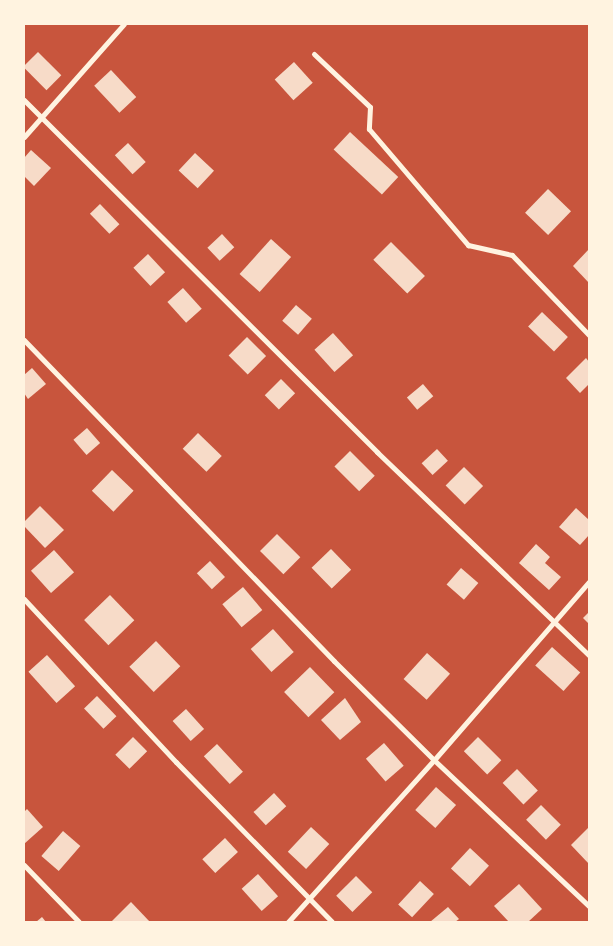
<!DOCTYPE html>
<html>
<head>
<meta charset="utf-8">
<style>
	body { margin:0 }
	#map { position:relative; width:613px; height:946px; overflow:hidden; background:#c8553d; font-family:Raleway,sans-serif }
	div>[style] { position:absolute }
	.building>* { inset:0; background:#f7dbc8; transform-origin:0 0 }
	.minor>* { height:5px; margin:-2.5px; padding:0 2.5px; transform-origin:2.5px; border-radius:2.5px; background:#fff3e0 }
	span { translate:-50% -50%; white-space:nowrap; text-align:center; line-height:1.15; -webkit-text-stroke:4px #fff3e0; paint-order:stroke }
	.frame { position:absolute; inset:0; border:25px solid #fff3e0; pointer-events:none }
</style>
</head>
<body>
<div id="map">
	<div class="building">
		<i style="left:38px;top:52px;width:33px;height:21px;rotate:45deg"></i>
		<i style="left:294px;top:62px;width:28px;height:26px;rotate:48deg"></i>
		<i style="left:111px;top:70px;width:37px;height:23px;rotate:47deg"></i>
		<i style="left:350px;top:132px;width:66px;height:24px;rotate:43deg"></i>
		<i style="left:128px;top:143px;width:26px;height:18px;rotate:47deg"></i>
		<i style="clip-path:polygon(31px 150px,51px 168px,34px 186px,24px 176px,24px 158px)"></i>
		<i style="left:195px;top:153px;width:26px;height:24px;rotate:43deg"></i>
		<i style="left:548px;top:189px;width:32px;height:33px;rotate:44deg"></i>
		<i style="left:100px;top:204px;width:28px;height:14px;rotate:46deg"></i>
		<i style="left:222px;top:234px;width:18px;height:20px;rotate:47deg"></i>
		<i style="left:271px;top:239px;width:27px;height:47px;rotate:42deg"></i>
		<i style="left:391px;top:242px;width:48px;height:25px;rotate:45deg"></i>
		<i style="clip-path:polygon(589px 249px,589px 283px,573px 266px)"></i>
		<i style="left:148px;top:254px;width:25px;height:20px;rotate:47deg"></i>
		<i style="left:183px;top:288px;width:28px;height:21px;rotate:48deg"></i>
		<i style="left:296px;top:305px;width:21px;height:21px;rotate:41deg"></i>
		<i style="left:542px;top:312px;width:36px;height:20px;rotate:44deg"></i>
		<i style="left:333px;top:333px;width:30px;height:25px;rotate:48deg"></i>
		<i style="left:247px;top:337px;width:27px;height:26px;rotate:45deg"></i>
		<i style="clip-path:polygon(586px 358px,589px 362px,589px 384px,580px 393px,566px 378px)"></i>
		<i style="clip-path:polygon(32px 368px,46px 384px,28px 399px,24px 393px,24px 375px)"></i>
		<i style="left:281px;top:379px;width:20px;height:23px;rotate:45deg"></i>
		<i style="left:423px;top:384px;width:16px;height:21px;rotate:50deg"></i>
		<i style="left:87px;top:428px;width:20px;height:18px;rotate:49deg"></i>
		<i style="left:198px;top:433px;width:33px;height:22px;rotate:44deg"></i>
		<i style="left:437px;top:449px;width:16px;height:21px;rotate:47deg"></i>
		<i style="left:350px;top:451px;width:35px;height:22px;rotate:45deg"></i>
		<i style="left:464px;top:467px;width:27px;height:26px;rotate:45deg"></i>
		<i style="left:112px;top:470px;width:30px;height:29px;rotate:44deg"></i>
		<i style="clip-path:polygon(40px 506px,64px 530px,45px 548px,24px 526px,24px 522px)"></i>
		<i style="clip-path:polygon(576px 508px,589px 520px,589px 535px,580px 545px,559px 527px)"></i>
		<i style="left:277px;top:534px;width:33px;height:24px;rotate:45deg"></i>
		<i style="clip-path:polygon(536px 544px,550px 557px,545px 563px,561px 577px,549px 590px,519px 563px)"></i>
		<i style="left:331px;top:549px;width:29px;height:27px;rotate:46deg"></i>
		<i style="left:54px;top:550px;width:30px;height:31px;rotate:48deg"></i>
		<i style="left:210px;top:561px;width:22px;height:18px;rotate:47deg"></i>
		<i style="left:461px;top:568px;width:23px;height:22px;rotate:41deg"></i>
		<i style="left:243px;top:587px;width:30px;height:27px;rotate:50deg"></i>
		<i style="left:110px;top:595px;width:35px;height:36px;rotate:46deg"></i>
		<i style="clip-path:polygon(589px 612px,589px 624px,583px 618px)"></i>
		<i style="left:273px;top:629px;width:31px;height:30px;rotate:48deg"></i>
		<i style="left:156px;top:641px;width:35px;height:37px;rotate:46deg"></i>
		<i style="left:552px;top:647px;width:38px;height:25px;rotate:42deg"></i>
		<i style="left:427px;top:653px;width:31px;height:35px;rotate:42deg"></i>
		<i style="left:47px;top:655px;width:42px;height:25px;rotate:48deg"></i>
		<i style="left:310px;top:667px;width:35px;height:36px;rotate:46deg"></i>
		<i style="left:97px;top:696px;width:28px;height:18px;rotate:46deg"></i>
		<i style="clip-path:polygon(345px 698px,361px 722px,340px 740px,321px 720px)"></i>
		<i style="left:186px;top:709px;width:27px;height:18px;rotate:48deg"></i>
		<i style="left:133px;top:737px;width:20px;height:25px;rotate:45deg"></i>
		<i style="left:478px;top:737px;width:33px;height:20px;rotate:45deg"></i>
		<i style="left:384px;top:743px;width:30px;height:24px;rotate:49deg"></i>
		<i style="left:217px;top:744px;width:38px;height:18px;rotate:47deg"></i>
		<i style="left:517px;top:769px;width:30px;height:20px;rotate:46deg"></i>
		<i style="left:436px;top:787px;width:27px;height:31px;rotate:42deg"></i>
		<i style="left:274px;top:793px;width:18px;height:28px;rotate:47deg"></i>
		<i style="left:541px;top:805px;width:28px;height:21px;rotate:45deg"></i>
		<i style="clip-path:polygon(27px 809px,43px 827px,24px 844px,24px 812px)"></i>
		<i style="left:311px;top:827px;width:25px;height:34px;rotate:43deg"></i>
		<i style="clip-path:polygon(589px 827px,589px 864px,571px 845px)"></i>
		<i style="left:63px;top:831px;width:23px;height:33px;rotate:41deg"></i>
		<i style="left:225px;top:838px;width:19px;height:31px;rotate:47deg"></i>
		<i style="left:470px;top:848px;width:26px;height:28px;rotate:43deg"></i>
		<i style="left:258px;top:874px;width:30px;height:22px;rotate:48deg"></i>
		<i style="left:356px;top:876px;width:23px;height:28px;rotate:45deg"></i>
		<i style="left:420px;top:881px;width:19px;height:32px;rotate:43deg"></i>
		<i style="clip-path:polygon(519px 884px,542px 909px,528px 922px,509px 922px,494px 906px)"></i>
		<i style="clip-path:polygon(131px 902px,150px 922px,111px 922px)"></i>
		<i style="clip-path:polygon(448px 907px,459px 919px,455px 922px,430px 922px)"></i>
		<i style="clip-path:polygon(42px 917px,46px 922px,36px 922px)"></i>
	</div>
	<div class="minor">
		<i style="left:314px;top:54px;width:77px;rotate:43.4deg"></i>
		<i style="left:370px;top:107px;width:22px;rotate:93deg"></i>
		<i style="left:369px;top:129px;width:153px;rotate:49.5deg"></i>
		<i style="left:468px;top:245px;width:45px;rotate:12.8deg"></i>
		<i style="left:512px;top:255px;width:111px;rotate:46.1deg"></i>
		<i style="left:24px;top:100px;width:499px;rotate:44.9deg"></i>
		<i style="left:377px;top:452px;width:294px;rotate:43.8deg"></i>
		<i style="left:24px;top:137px;width:151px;rotate:-48.5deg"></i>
		<i style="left:24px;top:340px;width:446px;rotate:46deg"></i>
		<i style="left:334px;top:661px;width:141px;rotate:44.7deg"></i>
		<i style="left:434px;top:760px;width:213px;rotate:43.3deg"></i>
		<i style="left:24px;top:599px;width:223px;rotate:47deg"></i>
		<i style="left:176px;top:762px;width:223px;rotate:45.7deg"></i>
		<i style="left:24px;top:865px;width:79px;rotate:46deg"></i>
		<i style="left:288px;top:922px;width:218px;rotate:-48deg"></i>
		<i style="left:434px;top:760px;width:236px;rotate:-49deg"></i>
	</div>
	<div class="frame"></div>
</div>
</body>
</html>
